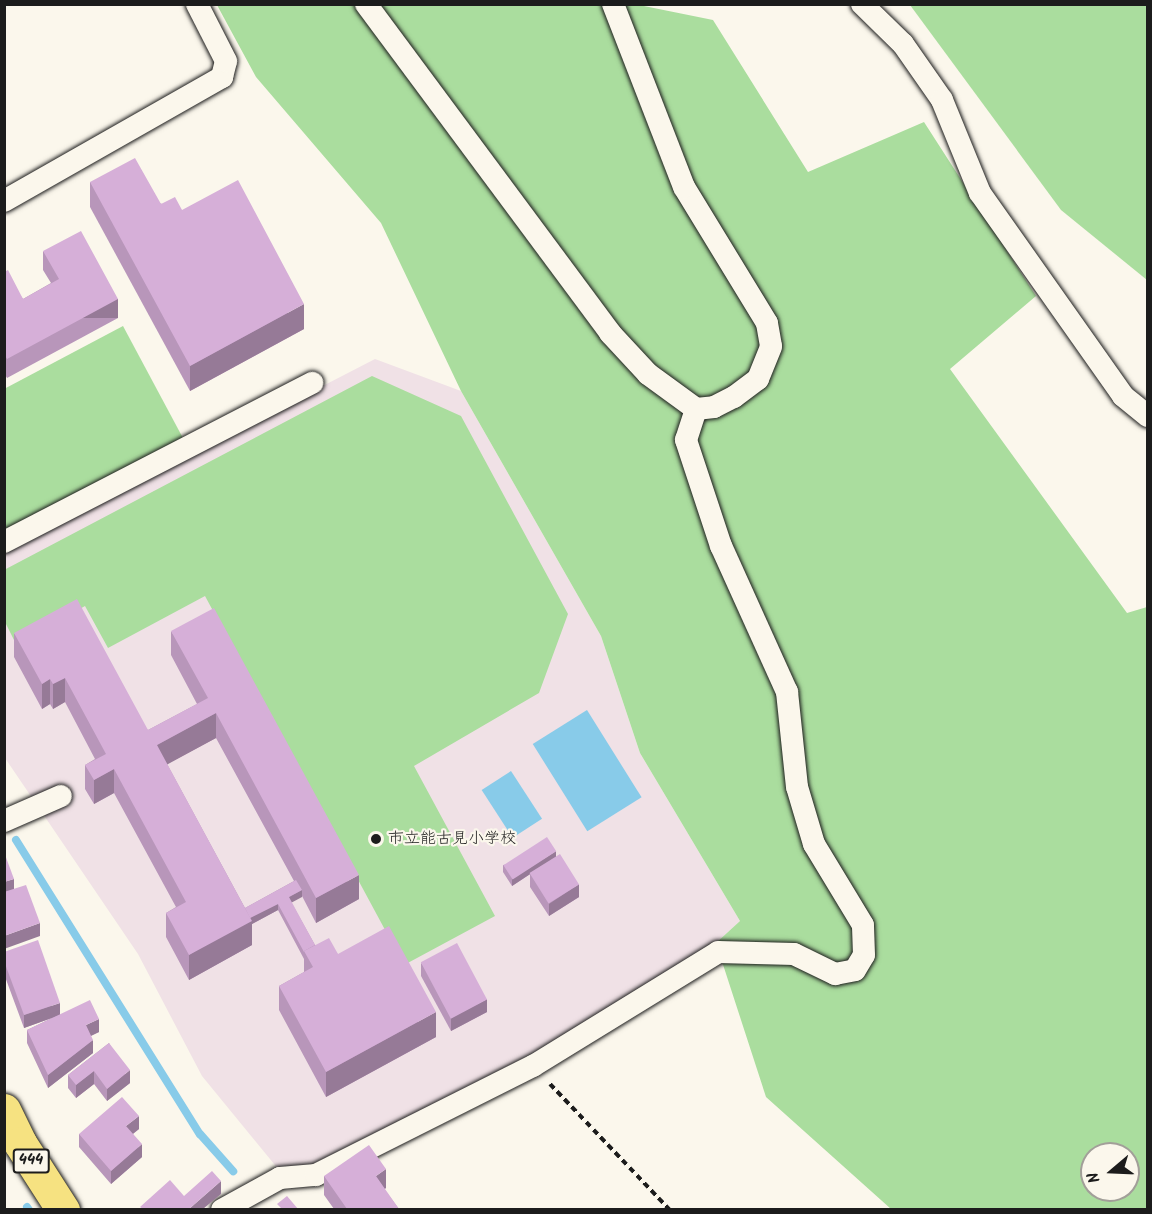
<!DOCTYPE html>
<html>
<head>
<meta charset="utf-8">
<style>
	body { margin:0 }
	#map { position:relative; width:1152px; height:1214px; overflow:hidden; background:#fbf7ec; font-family:Kalam,"Klee One",sans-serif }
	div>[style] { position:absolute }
	.built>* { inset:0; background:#f0e1e6 }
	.green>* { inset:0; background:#aadd9e }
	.water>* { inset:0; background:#88cbe9; transform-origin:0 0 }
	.stream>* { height:8px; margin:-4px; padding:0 4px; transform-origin:4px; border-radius:4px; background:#88cbe9 }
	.path>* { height:4px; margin-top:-2px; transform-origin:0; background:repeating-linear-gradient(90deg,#1c1c1c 0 6px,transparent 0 10.5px) }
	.roads { filter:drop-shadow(0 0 2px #1c1c1c) drop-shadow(0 0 2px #1c1c1c) }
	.street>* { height:22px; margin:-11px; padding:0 11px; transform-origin:11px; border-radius:11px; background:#fbf7ec }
	.highway>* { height:33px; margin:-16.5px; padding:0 16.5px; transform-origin:16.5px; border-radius:16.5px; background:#f6e281 }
	.wall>* { inset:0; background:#b896ba }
	.shaded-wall>* { inset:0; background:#967a97; transform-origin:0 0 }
	.building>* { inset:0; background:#d6afd8; transform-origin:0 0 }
	.dots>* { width:16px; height:16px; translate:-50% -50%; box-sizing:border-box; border:3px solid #fbf7ec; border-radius:50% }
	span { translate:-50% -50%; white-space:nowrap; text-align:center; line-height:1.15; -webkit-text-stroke:4.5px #fbf7ec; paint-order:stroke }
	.shield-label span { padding:2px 4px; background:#fbf7ec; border:2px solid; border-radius:4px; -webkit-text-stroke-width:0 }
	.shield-label { font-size:15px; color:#1c1c1c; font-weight:700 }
	.poi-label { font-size:16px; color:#1c1c1c }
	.left { translate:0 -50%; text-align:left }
	.frame { position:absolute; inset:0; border:6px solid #1c1c1c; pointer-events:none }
	.north { position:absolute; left:1080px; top:1142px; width:60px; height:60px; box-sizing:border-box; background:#fbf7ec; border:2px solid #a29f99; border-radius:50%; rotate:251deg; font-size:16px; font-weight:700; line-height:24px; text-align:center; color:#1c1c1c }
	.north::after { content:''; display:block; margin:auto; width:21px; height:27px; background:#1c1c1c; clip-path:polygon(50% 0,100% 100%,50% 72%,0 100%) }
</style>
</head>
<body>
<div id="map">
	<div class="built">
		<i style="clip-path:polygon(375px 359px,461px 391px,601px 636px,640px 753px,740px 921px,716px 943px,544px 1055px,319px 1168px,279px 1170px,202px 1076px,138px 954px,5px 758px,4px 551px)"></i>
	</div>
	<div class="green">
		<i style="clip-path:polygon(evenodd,217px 5px,639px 5px,713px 20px,808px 172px,924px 122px,1036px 296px,950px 369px,1127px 613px,1147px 607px,1147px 1209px,891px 1209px,766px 1097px,716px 943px,740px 921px,640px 753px,601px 636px,461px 391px,381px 223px,256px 77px,217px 5px,1092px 1154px,1128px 1154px,1128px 1190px,1092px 1190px,1092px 1154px)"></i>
		<i style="clip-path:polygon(910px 5px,1147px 5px,1147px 280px,1061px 210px)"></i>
		<i style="clip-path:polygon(123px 326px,184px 440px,5px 532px,4px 389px)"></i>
		<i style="clip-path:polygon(372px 376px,461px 416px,568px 614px,539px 693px,414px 766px,495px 916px,404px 965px,205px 596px,108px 648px,85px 606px,16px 644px,5px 622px,4px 570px)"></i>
	</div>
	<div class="water">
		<i style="left:587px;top:710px;width:103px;height:64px;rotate:58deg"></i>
		<i style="left:511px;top:771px;width:57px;height:35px;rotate:57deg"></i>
	</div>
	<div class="stream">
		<i style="left:16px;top:840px;width:347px;rotate:58deg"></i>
		<i style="left:200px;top:1134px;width:50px;rotate:48.3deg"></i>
		<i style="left:27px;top:1207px;width:4px;rotate:56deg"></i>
	</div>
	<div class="path">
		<i style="left:550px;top:1084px;width:174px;rotate:46.4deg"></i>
	</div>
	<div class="roads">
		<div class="street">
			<i style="left:366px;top:4px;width:410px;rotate:53.4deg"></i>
			<i style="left:610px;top:333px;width:56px;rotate:47.2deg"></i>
			<i style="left:648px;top:374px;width:59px;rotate:36.1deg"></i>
			<i style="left:696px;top:409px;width:18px;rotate:-6deg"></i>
			<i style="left:714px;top:407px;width:22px;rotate:-27deg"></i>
			<i style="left:734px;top:397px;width:30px;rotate:-37deg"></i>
			<i style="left:758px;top:379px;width:35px;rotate:-68deg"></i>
			<i style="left:771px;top:346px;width:23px;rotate:-100deg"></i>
			<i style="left:767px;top:323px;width:159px;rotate:-121.4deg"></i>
			<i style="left:684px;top:187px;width:196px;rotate:-111.2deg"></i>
			<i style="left:862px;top:4px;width:57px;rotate:44.3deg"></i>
			<i style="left:903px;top:44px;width:68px;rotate:55.1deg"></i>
			<i style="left:942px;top:100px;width:100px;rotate:67.8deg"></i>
			<i style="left:980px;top:193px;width:248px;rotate:54.8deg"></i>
			<i style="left:1123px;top:396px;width:32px;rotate:39deg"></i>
			<i style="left:4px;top:201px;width:251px;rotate:-29.6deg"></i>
			<i style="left:222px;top:77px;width:16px;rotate:-76deg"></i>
			<i style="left:226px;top:61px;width:64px;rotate:-117deg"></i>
			<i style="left:4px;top:542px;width:347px;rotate:-27.3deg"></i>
			<i style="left:4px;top:821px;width:62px;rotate:-23.7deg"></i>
			<i style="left:222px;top:1210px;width:66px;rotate:-28.9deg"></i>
			<i style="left:280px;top:1178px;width:36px;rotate:-5deg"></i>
			<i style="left:316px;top:1175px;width:243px;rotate:-26.7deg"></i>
			<i style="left:533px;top:1066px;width:217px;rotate:-31.6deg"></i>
			<i style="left:718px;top:952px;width:76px;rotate:1.5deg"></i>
			<i style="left:794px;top:954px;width:46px;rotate:26deg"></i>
			<i style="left:835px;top:974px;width:20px;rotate:-11deg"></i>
			<i style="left:855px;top:970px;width:17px;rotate:-59deg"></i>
			<i style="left:864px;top:955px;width:30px;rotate:-92deg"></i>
			<i style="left:863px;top:925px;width:95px;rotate:-121.2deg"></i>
			<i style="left:814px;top:844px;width:59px;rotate:-106.6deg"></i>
			<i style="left:797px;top:787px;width:96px;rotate:-96deg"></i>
			<i style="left:787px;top:692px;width:160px;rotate:-114.3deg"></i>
			<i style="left:721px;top:546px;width:112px;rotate:-108.3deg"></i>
			<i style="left:686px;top:440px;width:33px;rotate:-72deg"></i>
		</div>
		<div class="highway">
			<i style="left:4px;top:1110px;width:37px;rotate:64deg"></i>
			<i style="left:20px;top:1143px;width:80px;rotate:57.3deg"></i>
		</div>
	</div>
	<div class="wall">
		<i style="clip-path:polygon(90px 182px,182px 210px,304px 329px,190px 391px,90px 207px)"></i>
		<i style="clip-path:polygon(43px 251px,118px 318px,7px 378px,4px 373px,4px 272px,23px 299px,51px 283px,43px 270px)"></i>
		<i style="clip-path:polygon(evenodd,171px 631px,359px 899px,316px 923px,302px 896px,291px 902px,315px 945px,338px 954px,436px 1037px,326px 1097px,279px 1010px,279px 986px,304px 972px,304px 959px,278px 910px,252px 924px,252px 945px,189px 980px,166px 937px,166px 913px,176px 907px,114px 793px,94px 804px,85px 789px,85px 765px,95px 759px,65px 702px,53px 709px,50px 704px,42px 709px,14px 657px,14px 633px,148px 730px,197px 704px,171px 655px,171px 631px,216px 738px,294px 881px,245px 908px,167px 764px,216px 738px)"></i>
		<i style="clip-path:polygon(556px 857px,579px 897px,549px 916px,530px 887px,530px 874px,556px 857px,512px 886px,503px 872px,503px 865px)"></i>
		<i style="clip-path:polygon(4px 952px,60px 1015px,99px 1032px,91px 1036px,93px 1053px,48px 1088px,27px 1043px,27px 1030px,52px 1018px,24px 1028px,4px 974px)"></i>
		<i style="clip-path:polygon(421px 963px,487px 1012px,451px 1031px,421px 976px)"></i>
		<i style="clip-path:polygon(109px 1043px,130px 1083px,107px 1101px,94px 1084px,76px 1098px,68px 1088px,68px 1075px)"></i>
		<i style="clip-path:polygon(139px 1129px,133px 1134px,142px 1157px,111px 1184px,79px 1147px,79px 1134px)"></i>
		<i style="clip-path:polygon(324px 1176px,386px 1188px,384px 1189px,399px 1209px,334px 1209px,324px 1195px)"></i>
	</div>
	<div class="shaded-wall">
		<i style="left:118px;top:299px;width:19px;height:126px;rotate:90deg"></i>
		<i style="clip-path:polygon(304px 304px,304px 329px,190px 391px,190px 366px)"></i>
		<i style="clip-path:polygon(65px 678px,65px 702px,53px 709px,53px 684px)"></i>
		<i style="clip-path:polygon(50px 679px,50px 704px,42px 709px,42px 684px)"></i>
		<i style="clip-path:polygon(216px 713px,216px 738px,157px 770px,157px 745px)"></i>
		<i style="clip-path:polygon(114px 769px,114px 793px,94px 804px,94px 780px)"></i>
		<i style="clip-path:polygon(556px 851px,556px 857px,512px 886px,512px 879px)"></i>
		<i style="clip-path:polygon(359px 875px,359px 899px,316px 923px,316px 898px)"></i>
		<i style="clip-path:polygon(14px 879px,14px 891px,4px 895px,4px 882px)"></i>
		<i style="clip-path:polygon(579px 884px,579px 897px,549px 916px,549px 904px)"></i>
		<i style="clip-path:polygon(302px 890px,302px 897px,289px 904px,289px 897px)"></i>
		<i style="clip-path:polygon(278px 904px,278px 910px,252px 924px,252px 945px,189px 980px,189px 955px,242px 922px)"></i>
		<i style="clip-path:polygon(40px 923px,40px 936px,4px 949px,4px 936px)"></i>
		<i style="clip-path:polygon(487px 999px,487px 1012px,451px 1031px,451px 1018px)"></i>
		<i style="clip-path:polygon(60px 1003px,60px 1015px,24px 1028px,24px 1015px)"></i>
		<i style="clip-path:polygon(436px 1012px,436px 1037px,326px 1097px,326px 1072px)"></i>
		<i style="clip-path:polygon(99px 1019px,99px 1032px,86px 1038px,86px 1025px)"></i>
		<i style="clip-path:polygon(93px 1040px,93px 1053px,48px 1088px,48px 1075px)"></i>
		<i style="clip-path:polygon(130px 1070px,130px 1083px,107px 1101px,107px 1089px)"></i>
		<i style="clip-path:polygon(94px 1071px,94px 1084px,76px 1098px,76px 1085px)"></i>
		<i style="clip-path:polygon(139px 1116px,139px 1129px,126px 1139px,126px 1126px)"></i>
		<i style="clip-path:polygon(142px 1144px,142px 1157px,111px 1184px,111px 1171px)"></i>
		<i style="clip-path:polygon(386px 1169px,386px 1188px,376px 1195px,376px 1176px)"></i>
		<i style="clip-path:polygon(221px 1181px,221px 1194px,203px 1209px,189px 1209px)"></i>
	</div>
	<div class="building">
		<i style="clip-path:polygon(135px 158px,161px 204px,175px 197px,182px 210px,238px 180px,304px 304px,190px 366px,90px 182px)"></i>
		<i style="clip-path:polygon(81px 231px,118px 299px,7px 359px,4px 354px,4px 272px,8px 270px,23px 299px,59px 279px,43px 251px)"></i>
		<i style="clip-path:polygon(77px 599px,148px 730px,208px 698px,171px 631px,214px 608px,359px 875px,316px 898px,216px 713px,157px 745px,252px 921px,189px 955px,166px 913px,186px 902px,114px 769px,94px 780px,85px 765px,106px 754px,65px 678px,53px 684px,50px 679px,42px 684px,14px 633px)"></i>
		<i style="left:547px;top:837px;width:17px;height:52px;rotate:57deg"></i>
		<i style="clip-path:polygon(4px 852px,14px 879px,4px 882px)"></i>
		<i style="left:560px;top:854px;width:36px;height:36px;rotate:58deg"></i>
		<i style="clip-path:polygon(296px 880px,302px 890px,289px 897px,315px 945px,304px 951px,304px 952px,278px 904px,250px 918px,245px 908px)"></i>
		<i style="clip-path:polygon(26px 885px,40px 923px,4px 936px,4px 892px)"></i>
		<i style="clip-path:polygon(389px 926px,436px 1012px,326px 1072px,279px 986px,313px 967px,304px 951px,329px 938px,338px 954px)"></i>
		<i style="clip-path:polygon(38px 940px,60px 1003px,24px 1015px,4px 961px,4px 952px)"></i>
		<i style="left:457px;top:943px;width:64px;height:41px;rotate:62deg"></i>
		<i style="clip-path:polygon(90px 1000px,99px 1019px,86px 1025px,93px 1040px,48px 1075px,27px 1030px)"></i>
		<i style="clip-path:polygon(109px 1043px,130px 1070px,107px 1089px,94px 1071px,76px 1085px,68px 1075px)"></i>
		<i style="clip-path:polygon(122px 1097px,139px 1116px,126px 1126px,142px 1144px,111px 1171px,79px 1134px)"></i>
		<i style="clip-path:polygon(369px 1145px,386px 1169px,376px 1176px,399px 1209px,347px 1209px,324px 1176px)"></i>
		<i style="clip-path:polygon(212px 1171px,221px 1181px,189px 1209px,143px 1209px,140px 1207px,170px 1180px,184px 1196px)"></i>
		<i style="clip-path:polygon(287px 1196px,298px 1209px,282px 1209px,277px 1204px)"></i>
	</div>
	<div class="dots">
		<i style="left:376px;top:839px;background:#1c1c1c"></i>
	</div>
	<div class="shield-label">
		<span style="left:31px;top:1161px">444</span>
	</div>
	<div class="poi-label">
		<span class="left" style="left:388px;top:839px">市立能古見小学校</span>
	</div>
	<div class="frame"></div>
	<div class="north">N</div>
</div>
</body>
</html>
